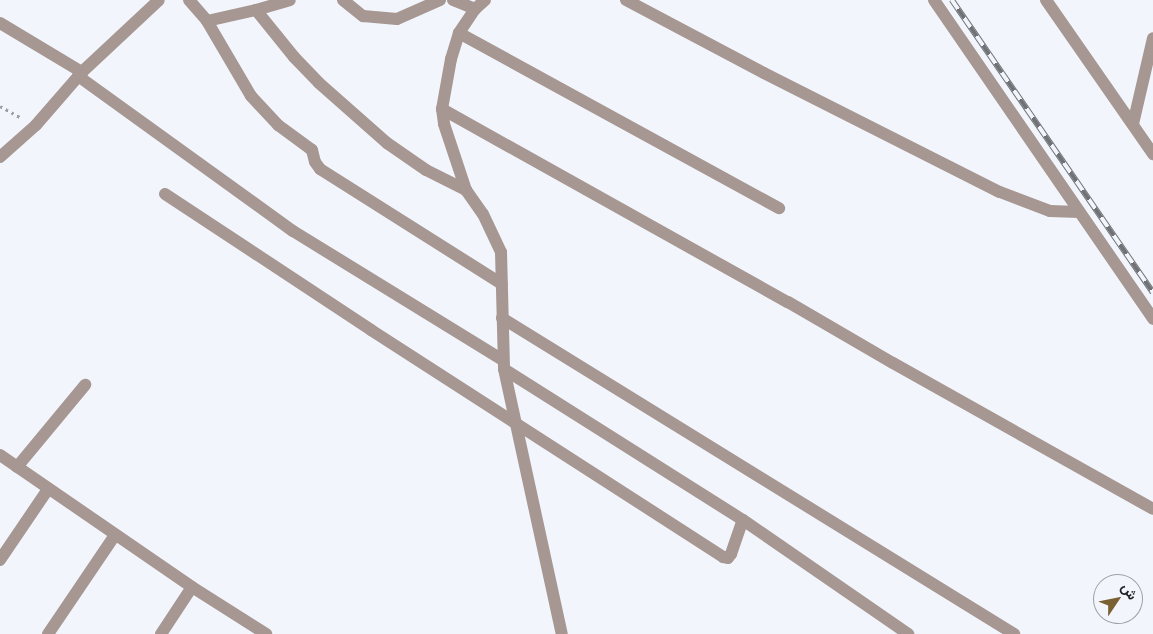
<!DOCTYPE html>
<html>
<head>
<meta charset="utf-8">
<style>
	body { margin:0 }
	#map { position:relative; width:1153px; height:634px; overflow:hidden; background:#f2f6fc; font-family:"Archivo Narrow",Vazirmatn,sans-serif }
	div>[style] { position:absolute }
	.path>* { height:3px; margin-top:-1.5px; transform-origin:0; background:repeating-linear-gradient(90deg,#9a9ea2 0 2.5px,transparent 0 6.5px) }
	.minor>* { height:12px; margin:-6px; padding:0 6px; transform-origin:6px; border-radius:6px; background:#a79792 }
	.rail>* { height:5.5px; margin-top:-2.75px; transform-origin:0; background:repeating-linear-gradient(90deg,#f2f6fc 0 11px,#707276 0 22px); box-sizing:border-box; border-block:1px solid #707276 }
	span { translate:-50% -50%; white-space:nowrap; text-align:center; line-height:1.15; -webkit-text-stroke:5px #f2f6fc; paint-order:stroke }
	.north { position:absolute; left:1093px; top:574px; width:50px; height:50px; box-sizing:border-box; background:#f2f6fc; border:1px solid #9ea1a5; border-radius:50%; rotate:56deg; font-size:14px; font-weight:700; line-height:20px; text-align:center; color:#1f2123 }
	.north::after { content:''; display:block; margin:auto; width:18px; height:22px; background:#7a6032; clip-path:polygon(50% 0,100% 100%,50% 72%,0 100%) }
</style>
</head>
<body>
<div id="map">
	<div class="path">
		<i style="left:0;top:106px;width:25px;rotate:29deg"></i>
	</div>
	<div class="minor">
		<i style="left:189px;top:0;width:28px;rotate:49deg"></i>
		<i style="left:207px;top:21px;width:50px;rotate:-12.7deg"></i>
		<i style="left:256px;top:10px;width:60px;rotate:51deg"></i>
		<i style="left:294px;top:57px;width:36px;rotate:46deg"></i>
		<i style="left:319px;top:83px;width:91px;rotate:41.4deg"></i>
		<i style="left:387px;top:143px;width:47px;rotate:34.7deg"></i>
		<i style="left:426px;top:170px;width:45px;rotate:26.6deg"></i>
		<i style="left:343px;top:0;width:26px;rotate:39deg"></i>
		<i style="left:363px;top:16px;width:34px;rotate:5deg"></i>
		<i style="left:397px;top:19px;width:47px;rotate:-23.8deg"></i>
		<i style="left:453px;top:0;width:24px;rotate:22deg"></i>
		<i style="left:485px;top:0;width:13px;rotate:138deg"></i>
		<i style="left:475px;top:9px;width:29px;rotate:124deg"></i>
		<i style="left:459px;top:33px;width:27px;rotate:107deg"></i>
		<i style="left:451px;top:59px;width:51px;rotate:100.2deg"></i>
		<i style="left:442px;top:109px;width:15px;rotate:82deg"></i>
		<i style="left:444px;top:124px;width:70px;rotate:71.6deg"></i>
		<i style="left:466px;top:190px;width:29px;rotate:55deg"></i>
		<i style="left:483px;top:214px;width:42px;rotate:64.7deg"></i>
		<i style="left:501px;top:252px;width:117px;rotate:88.5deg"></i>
		<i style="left:504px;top:369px;width:271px;rotate:77.7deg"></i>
		<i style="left:626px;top:0;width:156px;rotate:27.9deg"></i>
		<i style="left:764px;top:73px;width:264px;rotate:26.8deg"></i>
		<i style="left:1000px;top:192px;width:53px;rotate:20.8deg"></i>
		<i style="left:1050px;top:211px;width:29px;rotate:2deg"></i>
		<i style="left:934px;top:0;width:387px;rotate:55.5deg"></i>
		<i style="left:1046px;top:0;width:188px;rotate:55.2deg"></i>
		<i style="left:256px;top:10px;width:35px;rotate:-16deg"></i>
		<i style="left:207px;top:21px;width:87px;rotate:59.6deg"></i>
		<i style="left:251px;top:96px;width:40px;rotate:47deg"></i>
		<i style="left:278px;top:125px;width:42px;rotate:36.3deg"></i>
		<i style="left:312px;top:150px;width:12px;rotate:76deg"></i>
		<i style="left:315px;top:162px;width:9px;rotate:54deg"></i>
		<i style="left:320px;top:169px;width:215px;rotate:32.3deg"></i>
		<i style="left:0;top:23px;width:96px;rotate:30.9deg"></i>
		<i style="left:459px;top:33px;width:365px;rotate:28.7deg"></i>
		<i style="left:78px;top:76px;width:265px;rotate:35.8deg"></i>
		<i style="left:293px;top:231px;width:246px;rotate:31.6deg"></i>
		<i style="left:442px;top:109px;width:396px;rotate:29.2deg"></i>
		<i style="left:788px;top:302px;width:121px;rotate:30.2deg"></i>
		<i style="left:893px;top:363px;width:298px;rotate:29.3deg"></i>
		<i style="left:1133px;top:124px;width:88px;rotate:-76.9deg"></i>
		<i style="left:0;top:157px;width:48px;rotate:-41.6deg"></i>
		<i style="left:36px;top:125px;width:70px;rotate:-49deg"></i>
		<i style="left:82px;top:72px;width:105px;rotate:-43.1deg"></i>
		<i style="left:165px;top:194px;width:247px;rotate:33.4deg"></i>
		<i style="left:371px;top:330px;width:419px;rotate:32.8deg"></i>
		<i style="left:723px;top:557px;width:5px;rotate:11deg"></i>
		<i style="left:728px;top:558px;width:5px;rotate:-53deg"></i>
		<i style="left:731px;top:554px;width:36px;rotate:-71deg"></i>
		<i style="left:502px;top:318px;width:602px;rotate:31.68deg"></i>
		<i style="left:504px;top:369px;width:283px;rotate:32.3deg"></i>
		<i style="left:743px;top:520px;width:201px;rotate:34.6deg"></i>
		<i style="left:0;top:455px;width:233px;rotate:34.5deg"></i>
		<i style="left:192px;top:587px;width:88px;rotate:32.4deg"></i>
		<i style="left:17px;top:467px;width:107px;rotate:-50.3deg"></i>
		<i style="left:0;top:560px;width:86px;rotate:-55.9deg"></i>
		<i style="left:48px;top:634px;width:120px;rotate:-55.9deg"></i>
		<i style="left:161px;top:634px;width:56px;rotate:-56.6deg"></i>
	</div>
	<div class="rail">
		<i style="left:952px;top:0;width:355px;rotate:55.5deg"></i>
	</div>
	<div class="north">ش</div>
</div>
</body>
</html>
